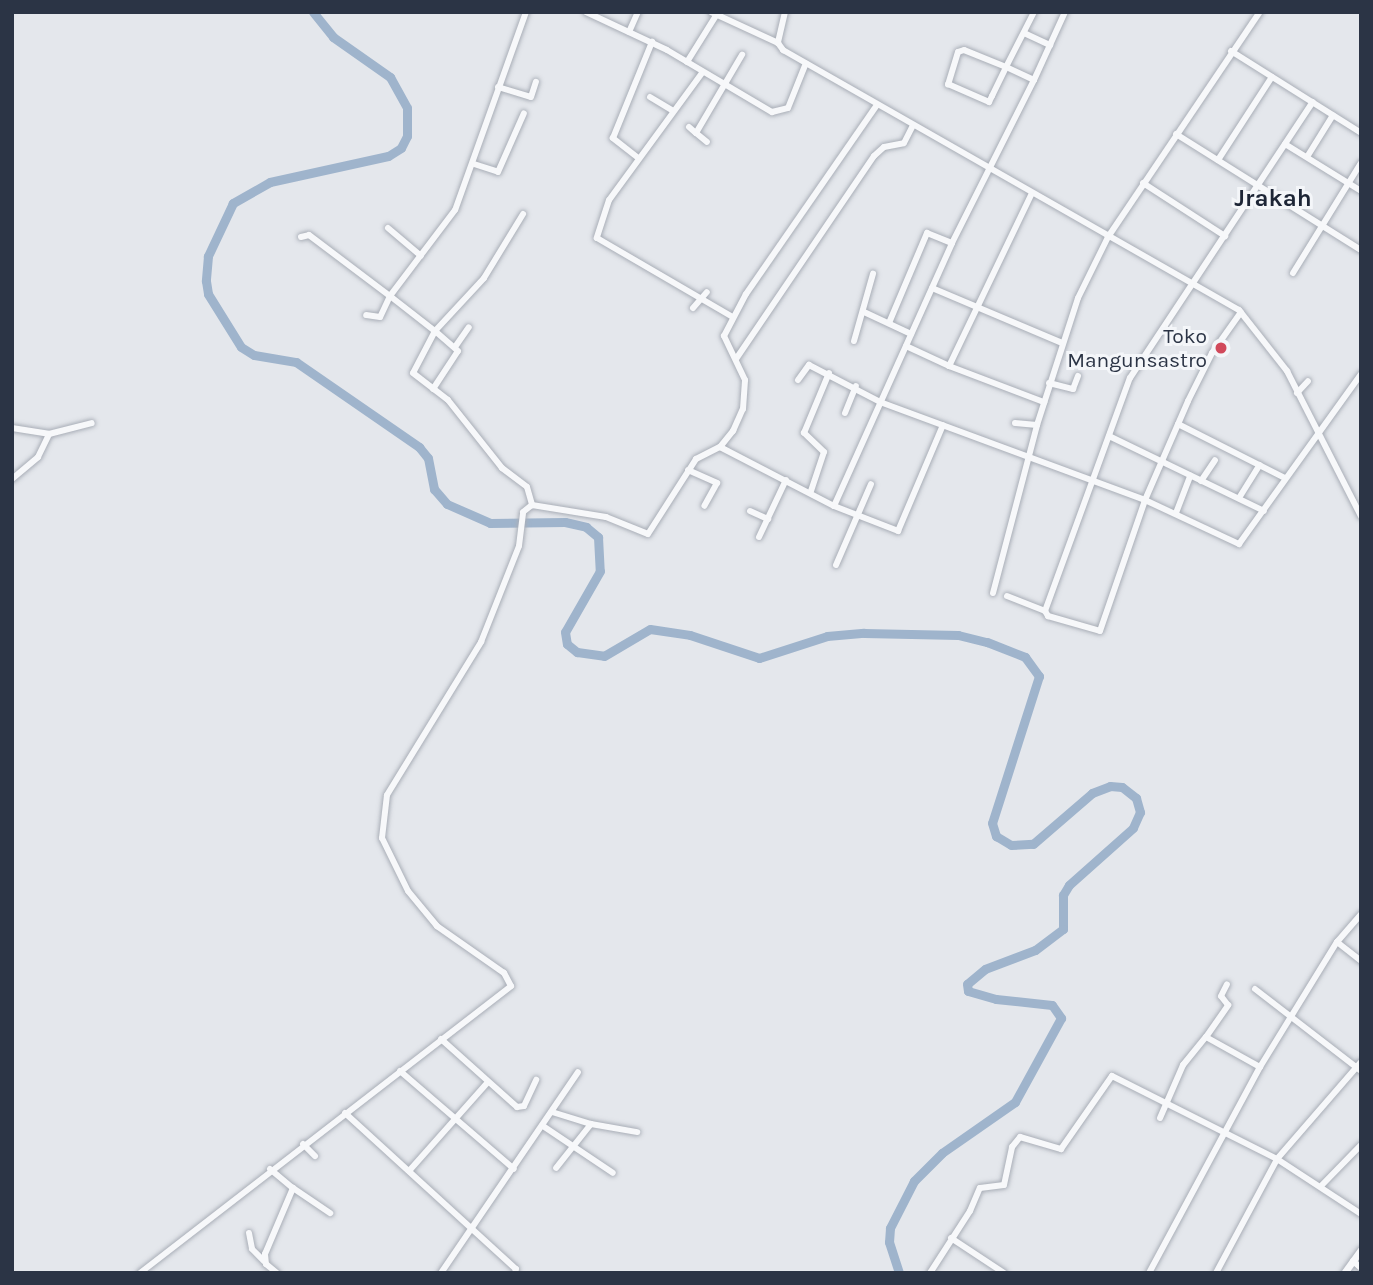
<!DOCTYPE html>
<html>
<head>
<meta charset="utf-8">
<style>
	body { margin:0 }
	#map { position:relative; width:1373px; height:1285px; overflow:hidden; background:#e4e7ec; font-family:Karla,sans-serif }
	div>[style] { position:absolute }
	.river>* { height:9px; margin:-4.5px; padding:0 4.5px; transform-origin:4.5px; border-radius:4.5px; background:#9fb4cc }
	.roads { filter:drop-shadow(0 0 2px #a9aeb7) drop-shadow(0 0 2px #a9aeb7) }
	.minor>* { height:6px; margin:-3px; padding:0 3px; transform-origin:3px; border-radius:3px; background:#f7f8fa }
	.tertiary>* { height:7px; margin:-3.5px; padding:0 3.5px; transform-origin:3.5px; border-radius:3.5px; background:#f7f8fa }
	.dots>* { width:19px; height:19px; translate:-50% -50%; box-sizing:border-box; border:4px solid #f4f6f9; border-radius:50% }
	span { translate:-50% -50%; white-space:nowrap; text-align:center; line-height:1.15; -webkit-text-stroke:6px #f4f6f9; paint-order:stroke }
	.poi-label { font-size:21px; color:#2b3445 }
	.right { translate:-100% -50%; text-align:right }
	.quarter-label { font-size:24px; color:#1d2536; font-weight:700 }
	.frame { position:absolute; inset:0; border:14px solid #2b3445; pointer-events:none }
</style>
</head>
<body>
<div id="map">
	<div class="river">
		<i style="left:313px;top:12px;width:32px;rotate:51deg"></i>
		<i style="left:333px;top:37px;width:70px;rotate:35.1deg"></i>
		<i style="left:390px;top:77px;width:35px;rotate:61deg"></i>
		<i style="left:407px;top:108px;width:28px;rotate:90deg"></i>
		<i style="left:407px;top:136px;width:13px;rotate:117deg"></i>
		<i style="left:401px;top:148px;width:15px;rotate:148deg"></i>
		<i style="left:388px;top:156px;width:121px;rotate:167.6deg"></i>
		<i style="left:270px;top:182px;width:43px;rotate:150.4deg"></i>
		<i style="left:233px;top:203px;width:59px;rotate:115.3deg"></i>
		<i style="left:208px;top:256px;width:25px;rotate:95deg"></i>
		<i style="left:206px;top:281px;width:13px;rotate:81deg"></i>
		<i style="left:208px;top:294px;width:62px;rotate:58.1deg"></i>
		<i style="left:241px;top:347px;width:15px;rotate:32deg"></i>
		<i style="left:254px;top:355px;width:43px;rotate:9.5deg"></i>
		<i style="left:296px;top:362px;width:150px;rotate:34.6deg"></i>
		<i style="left:419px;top:447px;width:14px;rotate:51deg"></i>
		<i style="left:428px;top:458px;width:32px;rotate:79deg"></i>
		<i style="left:434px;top:489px;width:20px;rotate:49deg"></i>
		<i style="left:447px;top:504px;width:47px;rotate:23.8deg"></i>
		<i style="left:490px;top:523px;width:75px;rotate:-0.8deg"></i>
		<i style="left:565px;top:522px;width:22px;rotate:13deg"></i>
		<i style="left:586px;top:527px;width:16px;rotate:40deg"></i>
		<i style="left:598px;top:537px;width:34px;rotate:87deg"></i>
		<i style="left:600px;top:571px;width:70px;rotate:119.8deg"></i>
		<i style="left:565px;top:632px;width:12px;rotate:81deg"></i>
		<i style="left:567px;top:644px;width:13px;rotate:39deg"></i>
		<i style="left:577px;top:652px;width:27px;rotate:8deg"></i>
		<i style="left:604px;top:656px;width:53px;rotate:-30.4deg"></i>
		<i style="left:650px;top:629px;width:40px;rotate:8.5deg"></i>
		<i style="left:690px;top:635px;width:73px;rotate:18.4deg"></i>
		<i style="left:759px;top:658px;width:71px;rotate:-17.9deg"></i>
		<i style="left:827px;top:636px;width:37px;rotate:-5deg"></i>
		<i style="left:864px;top:633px;width:94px;rotate:1.2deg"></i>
		<i style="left:958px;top:635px;width:30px;rotate:14deg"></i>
		<i style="left:987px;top:642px;width:41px;rotate:21.5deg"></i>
		<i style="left:1025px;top:657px;width:24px;rotate:54deg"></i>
		<i style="left:1039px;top:676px;width:154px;rotate:107.7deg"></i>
		<i style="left:992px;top:823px;width:14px;rotate:73deg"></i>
		<i style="left:996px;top:836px;width:17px;rotate:31deg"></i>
		<i style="left:1011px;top:845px;width:22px;rotate:-3deg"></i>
		<i style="left:1033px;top:844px;width:78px;rotate:-40.8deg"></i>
		<i style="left:1092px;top:793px;width:19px;rotate:-21deg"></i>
		<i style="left:1110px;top:786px;width:12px;rotate:5deg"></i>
		<i style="left:1122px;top:787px;width:18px;rotate:38deg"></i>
		<i style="left:1136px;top:798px;width:15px;rotate:74deg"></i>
		<i style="left:1140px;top:812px;width:17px;rotate:114deg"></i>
		<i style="left:1133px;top:828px;width:86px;rotate:138.3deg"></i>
		<i style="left:1069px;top:885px;width:12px;rotate:121deg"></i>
		<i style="left:1063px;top:895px;width:34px;rotate:90deg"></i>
		<i style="left:1063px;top:929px;width:35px;rotate:143deg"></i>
		<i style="left:1035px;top:950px;width:53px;rotate:159.2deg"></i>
		<i style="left:985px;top:969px;width:23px;rotate:140deg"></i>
		<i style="left:967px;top:984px;width:7px;rotate:82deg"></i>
		<i style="left:968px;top:991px;width:29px;rotate:16deg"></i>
		<i style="left:996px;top:999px;width:56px;rotate:6.1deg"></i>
		<i style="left:1052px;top:1005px;width:16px;rotate:55deg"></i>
		<i style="left:1061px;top:1018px;width:96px;rotate:118.7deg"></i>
		<i style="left:1015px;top:1102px;width:89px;rotate:145.1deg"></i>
		<i style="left:942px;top:1153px;width:40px;rotate:135deg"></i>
		<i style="left:914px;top:1181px;width:53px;rotate:117.1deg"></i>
		<i style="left:890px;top:1228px;width:14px;rotate:94deg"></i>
		<i style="left:889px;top:1242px;width:33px;rotate:72deg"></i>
	</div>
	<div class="roads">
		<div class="minor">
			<i style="left:526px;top:12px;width:210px;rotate:109.7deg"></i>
			<i style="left:455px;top:210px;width:108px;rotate:127.1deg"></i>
			<i style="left:390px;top:296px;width:57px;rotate:37.9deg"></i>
			<i style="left:435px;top:331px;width:47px;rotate:117.6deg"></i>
			<i style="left:413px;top:373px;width:44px;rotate:37.6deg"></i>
			<i style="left:448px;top:400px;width:87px;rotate:51.5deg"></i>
			<i style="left:502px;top:468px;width:31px;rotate:37deg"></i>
			<i style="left:527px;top:487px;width:19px;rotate:74deg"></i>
			<i style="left:586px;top:12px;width:89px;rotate:25.1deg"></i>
			<i style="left:667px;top:50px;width:122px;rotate:30.6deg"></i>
			<i style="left:772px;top:112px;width:16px;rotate:-14deg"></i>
			<i style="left:788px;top:108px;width:48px;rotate:-68.2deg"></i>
			<i style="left:711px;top:12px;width:74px;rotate:24.8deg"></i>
			<i style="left:785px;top:12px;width:32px;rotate:103deg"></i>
			<i style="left:778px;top:43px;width:9px;rotate:54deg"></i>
			<i style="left:783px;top:50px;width:525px;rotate:29.69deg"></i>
			<i style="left:1239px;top:310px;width:78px;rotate:51.8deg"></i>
			<i style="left:1287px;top:371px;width:163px;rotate:63deg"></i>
			<i style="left:629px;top:32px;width:22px;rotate:-66deg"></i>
			<i style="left:1024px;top:33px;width:29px;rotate:25deg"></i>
			<i style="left:1231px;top:51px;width:154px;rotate:32.2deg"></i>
			<i style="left:687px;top:62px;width:57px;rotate:-58deg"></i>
			<i style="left:702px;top:73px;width:157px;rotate:126.2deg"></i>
			<i style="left:609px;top:200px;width:40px;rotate:108deg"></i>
			<i style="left:597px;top:238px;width:157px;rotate:30.2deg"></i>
			<i style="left:1034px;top:80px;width:75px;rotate:-65.5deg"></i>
			<i style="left:498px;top:87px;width:34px;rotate:17deg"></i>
			<i style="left:531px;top:97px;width:16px;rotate:-72deg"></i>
			<i style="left:650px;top:97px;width:27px;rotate:31deg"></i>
			<i style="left:689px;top:127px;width:9px;rotate:41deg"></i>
			<i style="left:696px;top:133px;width:91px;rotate:-59.5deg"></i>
			<i style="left:696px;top:133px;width:14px;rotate:39deg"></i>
			<i style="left:1176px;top:134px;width:218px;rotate:32.1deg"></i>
			<i style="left:1285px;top:144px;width:89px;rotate:31.7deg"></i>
			<i style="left:637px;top:157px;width:31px;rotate:-142deg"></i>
			<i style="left:613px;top:138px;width:104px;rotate:-67.9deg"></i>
			<i style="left:1307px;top:157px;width:49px;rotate:-58.2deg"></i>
			<i style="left:1218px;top:160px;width:99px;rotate:-57deg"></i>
			<i style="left:474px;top:164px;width:25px;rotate:18deg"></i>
			<i style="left:498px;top:172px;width:64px;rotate:-66.2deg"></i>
			<i style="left:1143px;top:183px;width:98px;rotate:32.9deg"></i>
			<i style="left:1032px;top:193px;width:192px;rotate:115.6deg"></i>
			<i style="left:949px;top:366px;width:102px;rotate:20.8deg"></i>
			<i style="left:388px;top:228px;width:43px;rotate:40.3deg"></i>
			<i style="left:301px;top:237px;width:8px;rotate:-14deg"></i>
			<i style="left:309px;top:235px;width:101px;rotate:37deg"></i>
			<i style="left:390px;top:296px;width:23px;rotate:115deg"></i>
			<i style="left:380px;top:317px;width:14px;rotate:-172deg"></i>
			<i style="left:1293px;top:273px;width:129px;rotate:-58.3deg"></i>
			<i style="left:932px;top:288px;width:141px;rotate:22.9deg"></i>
			<i style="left:693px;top:308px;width:21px;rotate:-49deg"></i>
			<i style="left:864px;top:312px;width:52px;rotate:25.1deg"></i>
			<i style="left:889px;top:323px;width:98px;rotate:-67.1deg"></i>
			<i style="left:927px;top:233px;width:27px;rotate:22deg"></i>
			<i style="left:854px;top:341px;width:70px;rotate:-74.2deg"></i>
			<i style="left:906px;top:346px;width:47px;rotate:24.9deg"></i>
			<i style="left:455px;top:347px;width:24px;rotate:-55deg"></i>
			<i style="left:736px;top:359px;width:245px;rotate:-55.8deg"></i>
			<i style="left:874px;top:156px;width:13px;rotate:-42deg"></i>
			<i style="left:884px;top:147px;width:20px;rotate:-11deg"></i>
			<i style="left:904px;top:143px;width:20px;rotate:-63deg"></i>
			<i style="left:798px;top:380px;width:19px;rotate:-54deg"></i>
			<i style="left:809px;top:365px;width:80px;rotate:27.5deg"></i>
			<i style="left:880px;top:402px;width:283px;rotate:20.3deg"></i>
			<i style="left:1145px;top:500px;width:104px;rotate:25.1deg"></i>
			<i style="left:1239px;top:544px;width:209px;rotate:-54.3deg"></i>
			<i style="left:1049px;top:383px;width:25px;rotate:14deg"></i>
			<i style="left:1073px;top:389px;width:14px;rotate:-69deg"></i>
			<i style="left:433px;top:389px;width:45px;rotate:-56.7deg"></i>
			<i style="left:458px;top:351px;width:30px;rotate:-139deg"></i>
			<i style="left:435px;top:331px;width:72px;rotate:-47.2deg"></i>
			<i style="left:484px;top:278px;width:75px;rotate:-58.6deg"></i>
			<i style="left:1297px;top:393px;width:16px;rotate:-47deg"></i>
			<i style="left:845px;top:413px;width:29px;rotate:-68deg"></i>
			<i style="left:1015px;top:423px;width:22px;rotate:5deg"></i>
			<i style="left:1178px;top:424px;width:120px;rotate:26.8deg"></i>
			<i style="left:12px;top:428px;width:37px;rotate:9deg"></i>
			<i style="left:1109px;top:436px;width:172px;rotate:25.8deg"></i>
			<i style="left:720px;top:447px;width:128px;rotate:27.4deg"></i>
			<i style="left:834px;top:506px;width:69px;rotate:21.3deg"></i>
			<i style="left:898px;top:531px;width:115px;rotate:-67deg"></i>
			<i style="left:688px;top:470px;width:32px;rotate:24deg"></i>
			<i style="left:717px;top:483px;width:26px;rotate:119deg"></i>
			<i style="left:12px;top:479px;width:34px;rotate:-40deg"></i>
			<i style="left:38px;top:457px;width:25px;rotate:-64deg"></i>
			<i style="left:49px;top:434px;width:44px;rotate:-14.3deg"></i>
			<i style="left:1201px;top:481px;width:25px;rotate:-56deg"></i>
			<i style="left:811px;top:491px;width:41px;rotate:-71.6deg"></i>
			<i style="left:824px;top:452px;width:28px;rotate:-136deg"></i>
			<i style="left:804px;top:433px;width:65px;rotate:-67.4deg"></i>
			<i style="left:1239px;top:498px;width:39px;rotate:-58deg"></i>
			<i style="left:834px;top:506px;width:288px;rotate:-65.8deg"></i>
			<i style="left:952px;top:243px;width:182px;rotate:-63.3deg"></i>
			<i style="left:1034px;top:80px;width:31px;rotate:-155deg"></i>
			<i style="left:1006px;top:67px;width:45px;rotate:-158deg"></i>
			<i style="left:964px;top:50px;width:6px;rotate:162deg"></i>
			<i style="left:958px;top:52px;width:34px;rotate:107deg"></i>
			<i style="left:948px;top:84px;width:45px;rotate:23.7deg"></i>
			<i style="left:989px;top:102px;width:7px;rotate:-63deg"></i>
			<i style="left:992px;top:96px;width:32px;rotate:-64deg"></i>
			<i style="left:1006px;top:67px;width:62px;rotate:-63deg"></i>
			<i style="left:750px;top:511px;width:20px;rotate:24deg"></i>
			<i style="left:1176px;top:513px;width:40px;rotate:-69deg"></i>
			<i style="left:759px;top:537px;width:63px;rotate:-64.7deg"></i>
			<i style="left:836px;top:565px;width:88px;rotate:-66.6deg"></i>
			<i style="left:993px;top:593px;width:174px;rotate:-75.3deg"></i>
			<i style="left:1037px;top:425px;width:133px;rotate:-72.1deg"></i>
			<i style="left:1078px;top:298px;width:68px;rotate:-63.8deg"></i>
			<i style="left:1108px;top:237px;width:272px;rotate:-56deg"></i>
			<i style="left:1007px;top:596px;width:41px;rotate:21.5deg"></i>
			<i style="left:1045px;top:611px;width:6px;rotate:59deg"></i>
			<i style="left:1048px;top:616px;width:54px;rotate:16.1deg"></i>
			<i style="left:1100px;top:631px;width:139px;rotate:-71deg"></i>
			<i style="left:1145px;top:500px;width:108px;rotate:-66.5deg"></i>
			<i style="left:1188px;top:401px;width:54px;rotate:-63.4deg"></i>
			<i style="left:1212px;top:353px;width:50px;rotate:-54.7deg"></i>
			<i style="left:1045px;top:611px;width:248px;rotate:-70deg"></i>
			<i style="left:1130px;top:378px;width:331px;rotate:-56.5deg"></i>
			<i style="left:1337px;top:942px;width:31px;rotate:38deg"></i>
			<i style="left:1255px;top:989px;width:134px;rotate:37.7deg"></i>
			<i style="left:1206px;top:1037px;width:39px;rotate:-55deg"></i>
			<i style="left:1228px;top:1005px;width:11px;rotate:-128deg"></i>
			<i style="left:1221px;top:996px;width:13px;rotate:-63deg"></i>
			<i style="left:441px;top:1039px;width:102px;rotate:41.8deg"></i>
			<i style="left:517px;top:1107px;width:7px;rotate:-8deg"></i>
			<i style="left:524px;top:1106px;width:29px;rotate:-65deg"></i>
			<i style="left:400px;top:1071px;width:150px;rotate:40.7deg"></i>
			<i style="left:552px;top:1112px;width:41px;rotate:17.1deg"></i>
			<i style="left:591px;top:1124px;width:56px;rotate:128.5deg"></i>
			<i style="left:345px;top:1113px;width:231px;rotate:42.4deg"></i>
			<i style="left:516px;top:1269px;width:4px;rotate:104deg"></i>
			<i style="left:1160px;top:1118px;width:58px;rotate:-66.5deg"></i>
			<i style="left:1183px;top:1065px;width:36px;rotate:-51deg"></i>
			<i style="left:1206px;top:1037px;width:62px;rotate:29.1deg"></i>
			<i style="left:591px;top:1124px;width:47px;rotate:9.9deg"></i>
			<i style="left:543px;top:1126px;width:84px;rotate:33.9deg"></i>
			<i style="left:303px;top:1144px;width:17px;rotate:45deg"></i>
			<i style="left:270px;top:1169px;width:30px;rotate:40deg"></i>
			<i style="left:409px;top:1171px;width:118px;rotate:-48.4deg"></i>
			<i style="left:1322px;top:1185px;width:56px;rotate:-45.7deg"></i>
			<i style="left:249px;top:1233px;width:16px;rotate:79deg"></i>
			<i style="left:252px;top:1249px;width:17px;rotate:45deg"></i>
			<i style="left:951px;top:1238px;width:64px;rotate:33.4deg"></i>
			<i style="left:1353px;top:1261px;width:11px;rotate:41deg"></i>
			<i style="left:140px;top:1273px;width:469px;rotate:-37.7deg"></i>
			<i style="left:511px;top:986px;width:15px;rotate:-118deg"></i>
			<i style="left:504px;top:973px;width:82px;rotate:-145deg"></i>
			<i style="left:437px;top:926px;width:45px;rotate:-129.6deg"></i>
			<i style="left:408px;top:891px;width:59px;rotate:-116.1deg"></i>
			<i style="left:382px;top:838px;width:43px;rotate:-83.4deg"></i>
			<i style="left:387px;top:795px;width:180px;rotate:-58.4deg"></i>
			<i style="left:481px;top:642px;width:103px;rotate:-68.4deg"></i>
			<i style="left:519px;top:546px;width:34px;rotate:-83deg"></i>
			<i style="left:523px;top:512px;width:11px;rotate:-38deg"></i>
			<i style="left:532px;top:505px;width:75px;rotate:9.2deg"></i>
			<i style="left:606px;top:517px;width:45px;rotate:22deg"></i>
			<i style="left:648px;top:534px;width:89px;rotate:-57.4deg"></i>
			<i style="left:696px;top:459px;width:27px;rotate:-27deg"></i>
			<i style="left:720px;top:447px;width:21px;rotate:-51deg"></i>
			<i style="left:733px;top:431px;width:24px;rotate:-66deg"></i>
			<i style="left:743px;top:409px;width:29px;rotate:-86deg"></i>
			<i style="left:745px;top:380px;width:49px;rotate:-115.5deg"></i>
			<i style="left:724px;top:336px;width:47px;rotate:-62.4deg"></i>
			<i style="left:746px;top:294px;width:230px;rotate:-55.3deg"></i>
			<i style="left:277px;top:1273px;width:14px;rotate:-141deg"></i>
			<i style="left:266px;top:1264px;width:10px;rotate:-96deg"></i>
			<i style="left:265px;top:1254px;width:72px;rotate:-67deg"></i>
			<i style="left:293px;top:1188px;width:45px;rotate:34deg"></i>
			<i style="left:441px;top:1273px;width:243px;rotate:-55.7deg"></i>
			<i style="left:930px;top:1273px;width:74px;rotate:-57.2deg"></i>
			<i style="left:970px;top:1211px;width:25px;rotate:-67deg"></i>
			<i style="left:980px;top:1188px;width:24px;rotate:-7deg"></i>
			<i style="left:1004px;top:1185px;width:39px;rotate:-78deg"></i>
			<i style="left:1012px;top:1147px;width:13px;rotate:-51deg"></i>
			<i style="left:1020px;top:1137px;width:43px;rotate:16.3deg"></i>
			<i style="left:1061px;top:1149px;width:89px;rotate:-55.1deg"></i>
			<i style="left:1112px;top:1076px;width:185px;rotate:26.7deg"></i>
			<i style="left:1277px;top:1159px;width:100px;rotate:33.2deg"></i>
			<i style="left:1149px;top:1273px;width:234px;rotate:-61.7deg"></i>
			<i style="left:1260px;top:1067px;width:147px;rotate:-58.4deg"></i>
			<i style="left:1337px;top:942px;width:37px;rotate:-49deg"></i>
			<i style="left:1216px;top:1273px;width:129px;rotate:-61.8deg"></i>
			<i style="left:1277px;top:1159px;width:128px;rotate:-49.1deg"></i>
		</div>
		<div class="tertiary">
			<i style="left:1344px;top:1273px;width:29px;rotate:-54deg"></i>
		</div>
	</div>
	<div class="dots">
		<i style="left:1221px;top:348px;background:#d1495b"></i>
	</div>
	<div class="poi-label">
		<span class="right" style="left:1207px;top:348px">Toko<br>Mangunsastro</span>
	</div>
	<div class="quarter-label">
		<span style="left:1273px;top:199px">Jrakah</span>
	</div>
	<div class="frame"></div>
</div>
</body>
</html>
